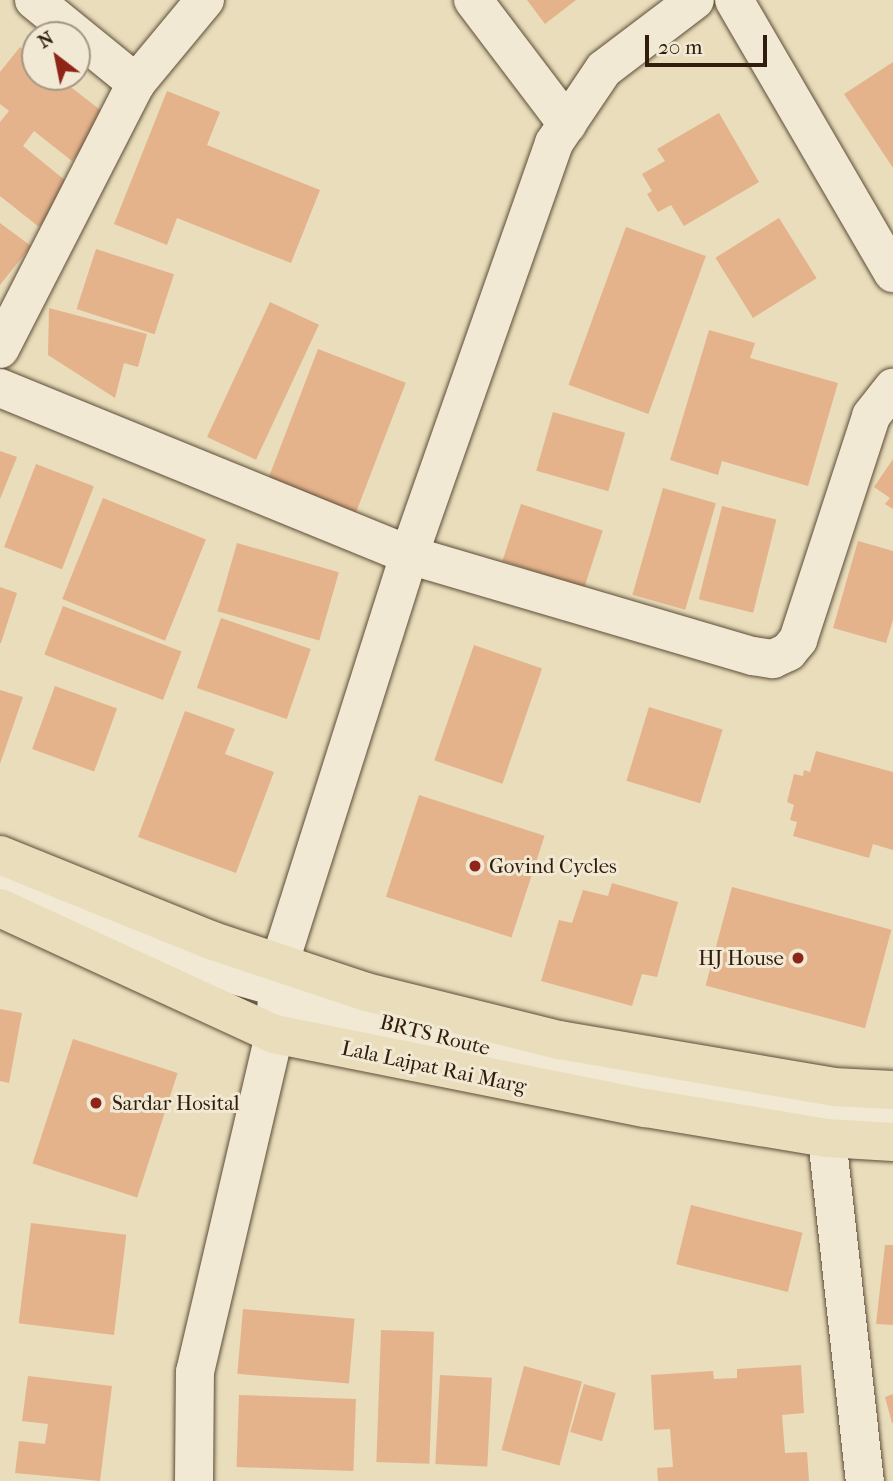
<!DOCTYPE html>
<html>
<head>
<meta charset="utf-8">
<style>
	body { margin:0 }
	#map { position:relative; width:893px; height:1481px; overflow:hidden; background:#e9ddbb; font-family:"IM FELL French Canon",serif }
	div>[style] { position:absolute }
	.building>* { inset:0; background:#e4b38c; transform-origin:0 0 }
	.roads { filter:drop-shadow(0 0 2px #5e4d38) drop-shadow(0 0 2px #5e4d38) }
	.minor>* { height:38px; margin:-19px; padding:0 19px; transform-origin:19px; border-radius:19px; background:#f1e9d3 }
	.major>* { height:38px; margin:-19px; padding:0 19px; transform-origin:19px; border-radius:19px; background:#e9ddbb }
	.dots>* { width:19px; height:19px; translate:-50% -50%; box-sizing:border-box; border:4px solid #f1e9d3; border-radius:50% }
	span { translate:-50% -50%; white-space:nowrap; text-align:center; line-height:1.15; -webkit-text-stroke:6px #f1e9d3; paint-order:stroke }
	.poi-label { font-size:21px; color:#301d0d }
	.left { translate:0 -50%; text-align:left }
	.right { translate:-100% -50%; text-align:right }
	.street-label { font-size:21px; color:#301d0d }
	.north { position:absolute; left:21px; top:21px; width:70px; height:70px; box-sizing:border-box; background:#f1e9d3; border:2px solid #a49784; border-radius:50%; rotate:328deg; font-size:19px; font-weight:700; line-height:28px; text-align:center; color:#301d0d }
	.north::after { content:''; display:block; margin:auto; width:24px; height:32px; background:#8f2418; clip-path:polygon(50% 0,100% 100%,50% 72%,0 100%) }
	.scale { position:absolute; left:645px; top:35px; width:122px; height:32px; box-sizing:border-box; border:4px solid #301d0d; border-top:0; padding-left:9px; font-size:21px; line-height:24px; white-space:nowrap; color:#301d0d; -webkit-text-stroke:5px #f1e9d3; paint-order:stroke }
</style>
</head>
<body>
<div id="map">
	<div class="building">
		<i style="clip-path:polygon(527px 0,576px 0,545px 24px)"></i>
		<i style="clip-path:polygon(20px 47px,35px 58px,35px 77px,58px 77px,108px 116px,72px 161px,34px 131px,23px 146px,72px 186px,39px 227px,0 196px,0 122px,9px 111px,0 104px,0 72px)"></i>
		<i style="clip-path:polygon(893px 62px,893px 168px,844px 94px)"></i>
		<i style="clip-path:polygon(167px 91px,220px 112px,207px 145px,320px 190px,291px 263px,177px 218px,167px 245px,114px 224px)"></i>
		<i style="clip-path:polygon(719px 113px,759px 182px,684px 226px,671px 205px,658px 212px,647px 194px,652px 191px,642px 174px,665px 161px,657px 149px)"></i>
		<i style="left:779px;top:218px;width:71px;height:75px;rotate:58deg"></i>
		<i style="clip-path:polygon(0 223px,31px 246px,0 285px)"></i>
		<i style="left:626px;top:227px;width:85px;height:168px;rotate:20deg"></i>
		<i style="left:96px;top:249px;width:82px;height:63px;rotate:18deg"></i>
		<i style="left:270px;top:302px;width:54px;height:149px;rotate:25deg"></i>
		<i style="clip-path:polygon(49px 308px,147px 334px,138px 367px,124px 363px,115px 398px,48px 355px)"></i>
		<i style="clip-path:polygon(709px 330px,755px 343px,750px 358px,838px 383px,808px 486px,722px 461px,718px 475px,670px 460px)"></i>
		<i style="left:318px;top:349px;width:94px;height:140px;rotate:21deg"></i>
		<i style="left:553px;top:412px;width:75px;height:61px;rotate:16deg"></i>
		<i style="clip-path:polygon(0 451px,17px 457px,0 499px)"></i>
		<i style="clip-path:polygon(893px 459px,893px 509px,885px 504px,890px 498px,874px 487px)"></i>
		<i style="left:36px;top:464px;width:62px;height:89px;rotate:21deg"></i>
		<i style="left:663px;top:488px;width:55px;height:111px;rotate:16deg"></i>
		<i style="left:103px;top:498px;width:111px;height:109px;rotate:22deg"></i>
		<i style="left:521px;top:504px;width:86px;height:60px;rotate:18deg"></i>
		<i style="left:722px;top:506px;width:56px;height:96px;rotate:14deg"></i>
		<i style="clip-path:polygon(858px 541px,893px 551px,893px 620px,886px 643px,833px 628px)"></i>
		<i style="left:237px;top:543px;width:106px;height:71px;rotate:16deg"></i>
		<i style="clip-path:polygon(0 587px,17px 593px,1px 643px,0 643px)"></i>
		<i style="left:63px;top:606px;width:127px;height:52px;rotate:21deg"></i>
		<i style="left:221px;top:618px;width:95px;height:74px;rotate:19deg"></i>
		<i style="left:474px;top:645px;width:72px;height:122px;rotate:19deg"></i>
		<i style="left:55px;top:686px;width:66px;height:67px;rotate:20deg"></i>
		<i style="clip-path:polygon(0 690px,23px 697px,0 764px)"></i>
		<i style="left:649px;top:707px;width:77px;height:77px;rotate:17deg"></i>
		<i style="clip-path:polygon(185px 711px,235px 729px,225px 754px,274px 772px,236px 873px,138px 837px)"></i>
		<i style="clip-path:polygon(816px 751px,893px 772px,893px 850px,873px 844px,869px 858px,793px 836px,797px 822px,790px 820px,794px 805px,787px 802px,794px 774px,803px 776px,804px 770px,810px 772px)"></i>
		<i style="left:419px;top:795px;width:132px;height:107px;rotate:18deg"></i>
		<i style="clip-path:polygon(612px 883px,678px 902px,657px 977px,642px 974px,632px 1006px,541px 981px,559px 920px,572px 923px,583px 890px,608px 896px)"></i>
		<i style="left:732px;top:887px;width:165px;height:102px;rotate:15deg"></i>
		<i style="clip-path:polygon(0 1009px,22px 1013px,9px 1083px,0 1081px)"></i>
		<i style="left:73px;top:1039px;width:110px;height:131px;rotate:18deg"></i>
		<i style="left:691px;top:1205px;width:115px;height:61px;rotate:14deg"></i>
		<i style="left:31px;top:1223px;width:96px;height:101px;rotate:7deg"></i>
		<i style="clip-path:polygon(885px 1245px,893px 1245px,893px 1325px,876px 1324px)"></i>
		<i style="left:243px;top:1309px;width:112px;height:65px;rotate:5deg"></i>
		<i style="left:381px;top:1330px;width:53px;height:132px;rotate:2deg"></i>
		<i style="clip-path:polygon(801px 1365px,804px 1413px,782px 1415px,785px 1453px,807px 1452px,809px 1481px,658px 1481px,657px 1468px,673px 1467px,670px 1429px,654px 1430px,651px 1375px,713px 1371px,714px 1379px,737px 1378px,737px 1369px)"></i>
		<i style="left:524px;top:1366px;width:60px;height:87px;rotate:15deg"></i>
		<i style="left:440px;top:1375px;width:52px;height:89px;rotate:3deg"></i>
		<i style="clip-path:polygon(28px 1376px,112px 1386px,100px 1481px,15px 1473px,19px 1441px,45px 1444px,48px 1424px,22px 1421px)"></i>
		<i style="left:584px;top:1384px;width:33px;height:50px;rotate:16deg"></i>
		<i style="clip-path:polygon(893px 1394px,893px 1423px,892px 1423px,885px 1397px)"></i>
		<i style="left:239px;top:1395px;width:117px;height:72px;rotate:2deg"></i>
	</div>
	<div class="roads">
		<div class="minor">
			<i style="left:34px;top:0;width:132px;rotate:39.1deg"></i>
			<i style="left:136px;top:83px;width:108px;rotate:-50.3deg"></i>
			<i style="left:473px;top:0;width:156px;rotate:52.8deg"></i>
			<i style="left:734px;top:0;width:316px;rotate:59.8deg"></i>
			<i style="left:0;top:349px;width:299px;rotate:-62.9deg"></i>
			<i style="left:0;top:388px;width:442px;rotate:22.2deg"></i>
			<i style="left:409px;top:555px;width:359px;rotate:16.4deg"></i>
			<i style="left:753px;top:656px;width:20px;rotate:9deg"></i>
			<i style="left:773px;top:659px;width:17px;rotate:-25deg"></i>
			<i style="left:788px;top:652px;width:16px;rotate:-50deg"></i>
			<i style="left:798px;top:640px;width:236px;rotate:-71.9deg"></i>
			<i style="left:871px;top:416px;width:36px;rotate:-52deg"></i>
			<i style="left:0;top:877px;width:217px;rotate:24deg"></i>
			<i style="left:198px;top:965px;width:85px;rotate:15.7deg"></i>
			<i style="left:280px;top:988px;width:27px;rotate:34deg"></i>
			<i style="left:302px;top:1003px;width:256px;rotate:13.5deg"></i>
			<i style="left:551px;top:1063px;width:181px;rotate:10.8deg"></i>
			<i style="left:729px;top:1097px;width:165px;rotate:6.3deg"></i>
			<i style="left:827px;top:1138px;width:345px;rotate:83.7deg"></i>
			<i style="left:194px;top:1481px;width:109px;rotate:-89.5deg"></i>
			<i style="left:195px;top:1372px;width:347px;rotate:-76.8deg"></i>
			<i style="left:274px;top:1034px;width:72px;rotate:-85.2deg"></i>
			<i style="left:280px;top:962px;width:427px;rotate:-72.4deg"></i>
			<i style="left:409px;top:555px;width:437px;rotate:-70.6deg"></i>
			<i style="left:554px;top:143px;width:89px;rotate:-56deg"></i>
			<i style="left:604px;top:69px;width:114px;rotate:-37.2deg"></i>
		</div>
		<div class="major">
			<i style="left:0;top:855px;width:227px;rotate:22deg"></i>
			<i style="left:210px;top:940px;width:164px;rotate:18.4deg"></i>
			<i style="left:366px;top:992px;width:199px;rotate:14deg"></i>
			<i style="left:559px;top:1040px;width:278px;rotate:9.7deg"></i>
			<i style="left:833px;top:1087px;width:60px;rotate:2.9deg"></i>
			<i style="left:0;top:908px;width:302px;rotate:24.7deg"></i>
			<i style="left:274px;top:1034px;width:379px;rotate:11.3deg"></i>
			<i style="left:646px;top:1108px;width:183px;rotate:9.4deg"></i>
			<i style="left:827px;top:1138px;width:66px;rotate:3.5deg"></i>
		</div>
	</div>
	<div class="dots">
		<i style="left:475px;top:866px;background:#8f2418"></i>
		<i style="left:798px;top:958px;background:#8f2418"></i>
		<i style="left:96px;top:1103px;background:#8f2418"></i>
	</div>
	<div class="poi-label">
		<span class="left" style="left:489px;top:866px">Govind Cycles</span>
		<span class="right" style="left:784px;top:958px">HJ House</span>
		<span class="left" style="left:112px;top:1103px">Sardar Hosital</span>
	</div>
	<div class="street-label">
		<span style="left:435px;top:1035px;rotate:14deg">BRTS Route</span>
		<span style="left:434px;top:1067px;rotate:12deg">Lala Lajpat Rai Marg</span>
	</div>
	<div class="north">N</div>
	<div class="scale">20 m</div>
</div>
</body>
</html>
